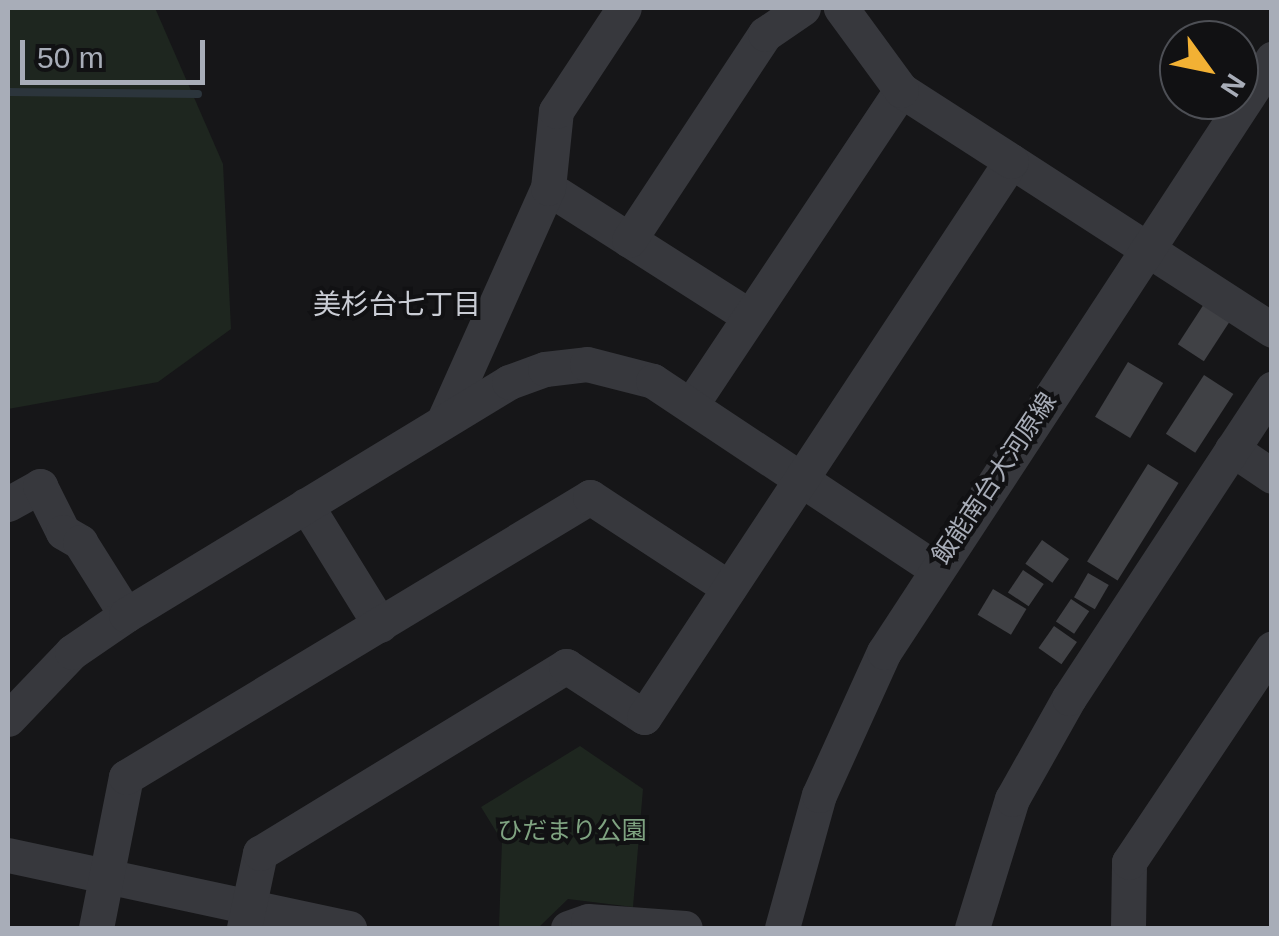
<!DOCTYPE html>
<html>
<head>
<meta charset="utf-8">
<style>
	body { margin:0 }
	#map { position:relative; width:1279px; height:936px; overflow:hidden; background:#161618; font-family:Helvetica,"Noto Sans JP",sans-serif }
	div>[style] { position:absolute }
	.green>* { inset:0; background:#1e261f }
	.stream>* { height:8px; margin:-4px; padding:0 4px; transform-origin:4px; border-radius:4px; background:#2c353c }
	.building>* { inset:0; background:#404145; transform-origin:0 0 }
	.minor>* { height:35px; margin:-17.5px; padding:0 17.5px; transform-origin:17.5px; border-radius:17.5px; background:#37383d }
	span { translate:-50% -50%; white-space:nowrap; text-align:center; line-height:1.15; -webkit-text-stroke:8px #111113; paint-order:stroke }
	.street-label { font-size:25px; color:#a8adb8 }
	.park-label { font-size:25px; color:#7fa381 }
	.neighbourhood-label { font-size:28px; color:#c9ccd4 }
	.frame { position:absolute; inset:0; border:10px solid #a8adb8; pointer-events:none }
	.north { position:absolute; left:1159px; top:20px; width:100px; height:100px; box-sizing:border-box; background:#111113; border:2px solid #4d4f55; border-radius:50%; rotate:123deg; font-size:28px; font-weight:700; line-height:40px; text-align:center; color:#a8adb8 }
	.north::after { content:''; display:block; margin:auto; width:35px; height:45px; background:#f2b134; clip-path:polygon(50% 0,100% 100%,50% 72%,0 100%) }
	.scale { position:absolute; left:20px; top:40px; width:185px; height:45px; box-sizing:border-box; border:5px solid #a8adb8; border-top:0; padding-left:12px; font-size:30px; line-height:35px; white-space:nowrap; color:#a8adb8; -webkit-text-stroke:8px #111113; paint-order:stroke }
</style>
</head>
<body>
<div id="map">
	<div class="green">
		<i style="clip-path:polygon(8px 8px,155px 8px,223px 164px,231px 329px,158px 382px,8px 409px)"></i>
		<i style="clip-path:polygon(580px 746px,643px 789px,633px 907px,568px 899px,538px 928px,499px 928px,502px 841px,481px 807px)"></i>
	</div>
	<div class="stream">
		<i style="left:8px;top:92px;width:190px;rotate:0.6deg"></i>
	</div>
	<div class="building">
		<i style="left:1204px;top:304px;width:31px;height:48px;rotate:33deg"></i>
		<i style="left:1128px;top:362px;width:41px;height:64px;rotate:31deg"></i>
		<i style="left:1204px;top:375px;width:35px;height:70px;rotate:33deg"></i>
		<i style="left:1148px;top:464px;width:36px;height:115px;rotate:32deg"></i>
		<i style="left:1042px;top:540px;width:33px;height:29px;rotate:35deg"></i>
		<i style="left:1023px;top:570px;width:25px;height:27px;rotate:34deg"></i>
		<i style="left:1088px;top:573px;width:24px;height:28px;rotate:30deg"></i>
		<i style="left:993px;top:589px;width:39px;height:30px;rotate:31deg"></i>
		<i style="left:1071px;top:599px;width:22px;height:27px;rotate:34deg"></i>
		<i style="left:1054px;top:626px;width:28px;height:27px;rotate:35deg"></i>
	</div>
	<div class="minor">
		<i style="left:1011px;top:161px;width:311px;rotate:32.9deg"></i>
		<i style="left:548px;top:188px;width:238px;rotate:32.5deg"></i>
		<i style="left:629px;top:240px;width:247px;rotate:-56.6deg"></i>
		<i style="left:765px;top:34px;width:46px;rotate:-34.4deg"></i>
		<i style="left:691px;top:405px;width:379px;rotate:-56.3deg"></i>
		<i style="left:444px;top:420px;width:254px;rotate:-65.9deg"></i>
		<i style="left:548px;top:188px;width:77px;rotate:-84.1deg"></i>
		<i style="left:556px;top:111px;width:123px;rotate:-56.6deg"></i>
		<i style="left:1232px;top:449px;width:48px;rotate:34deg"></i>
		<i style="left:8px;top:504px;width:37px;rotate:-29deg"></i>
		<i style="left:40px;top:486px;width:51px;rotate:63.4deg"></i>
		<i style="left:63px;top:532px;width:20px;rotate:30deg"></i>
		<i style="left:80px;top:542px;width:86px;rotate:57.8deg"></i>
		<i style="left:306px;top:505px;width:141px;rotate:58.3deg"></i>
		<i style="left:8px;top:719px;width:93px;rotate:-46.3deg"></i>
		<i style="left:72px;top:652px;width:65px;rotate:-34.4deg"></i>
		<i style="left:126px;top:615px;width:448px;rotate:-31.3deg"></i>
		<i style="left:509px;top:382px;width:38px;rotate:-20deg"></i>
		<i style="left:545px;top:369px;width:42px;rotate:-6.8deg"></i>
		<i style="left:587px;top:364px;width:68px;rotate:14.4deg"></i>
		<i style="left:653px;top:381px;width:338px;rotate:33.6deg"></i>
		<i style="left:8px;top:855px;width:349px;rotate:12.1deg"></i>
		<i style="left:96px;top:928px;width:154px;rotate:-78.8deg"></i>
		<i style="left:126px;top:777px;width:542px;rotate:-31.11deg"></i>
		<i style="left:590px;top:497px;width:166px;rotate:33.2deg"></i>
		<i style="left:244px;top:928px;width:77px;rotate:-78deg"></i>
		<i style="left:260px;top:853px;width:359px;rotate:-31.4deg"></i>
		<i style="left:566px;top:666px;width:93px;rotate:33.2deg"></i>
		<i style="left:644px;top:717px;width:666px;rotate:-56.57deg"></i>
		<i style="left:1011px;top:161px;width:131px;rotate:-147.2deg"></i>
		<i style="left:901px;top:90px;width:102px;rotate:-126.2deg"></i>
		<i style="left:568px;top:928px;width:21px;rotate:-19deg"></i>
		<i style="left:588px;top:921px;width:97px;rotate:4.1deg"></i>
		<i style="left:782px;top:928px;width:138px;rotate:-74.5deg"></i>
		<i style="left:819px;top:795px;width:157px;rotate:-65.6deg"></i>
		<i style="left:884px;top:652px;width:709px;rotate:-56.8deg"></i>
		<i style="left:972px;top:928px;width:135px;rotate:-72.8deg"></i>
		<i style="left:1012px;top:799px;width:116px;rotate:-60.6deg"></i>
		<i style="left:1069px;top:698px;width:370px;rotate:-56.7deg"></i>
		<i style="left:1128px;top:928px;width:66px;rotate:-89.1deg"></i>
		<i style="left:1129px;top:862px;width:257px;rotate:-56.2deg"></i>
	</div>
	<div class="street-label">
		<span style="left:994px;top:478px;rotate:-56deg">飯能南台大河原線</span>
	</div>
	<div class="park-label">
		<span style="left:572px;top:830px">ひだまり公園</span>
	</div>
	<div class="neighbourhood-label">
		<span style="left:397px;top:305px">美杉台七丁目</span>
	</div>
	<div class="frame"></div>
	<div class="north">N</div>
	<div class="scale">50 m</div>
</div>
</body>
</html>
